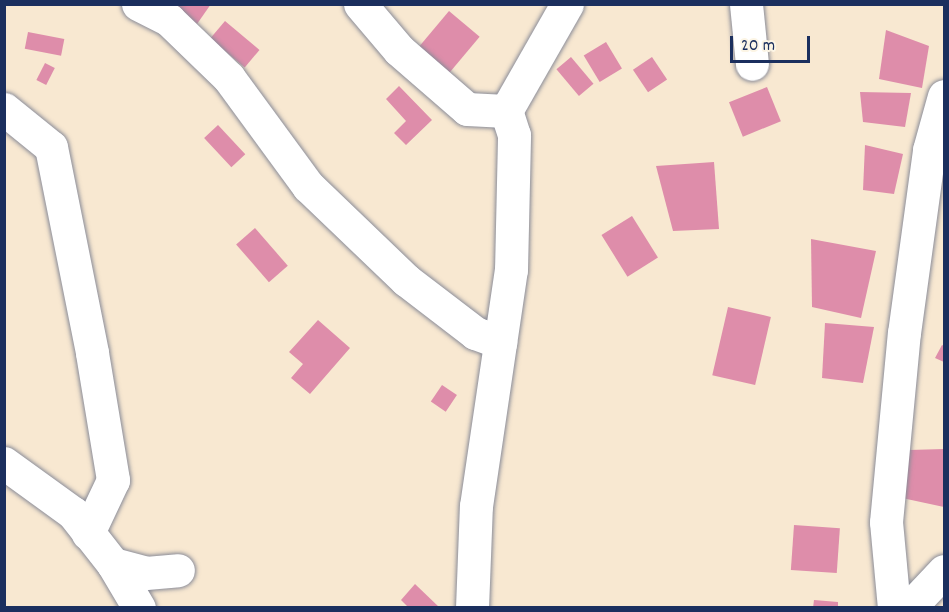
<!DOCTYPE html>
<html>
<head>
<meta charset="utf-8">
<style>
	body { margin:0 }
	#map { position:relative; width:949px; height:612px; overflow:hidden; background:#f8e8d1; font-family:Dekko,sans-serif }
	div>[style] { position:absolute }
	.building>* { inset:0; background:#de8daa; transform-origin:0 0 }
	.roads { filter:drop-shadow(0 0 2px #8a8c98) drop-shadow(0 0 2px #8a8c98) }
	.minor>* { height:33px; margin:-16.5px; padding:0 16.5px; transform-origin:16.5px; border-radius:16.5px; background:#fff }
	span { translate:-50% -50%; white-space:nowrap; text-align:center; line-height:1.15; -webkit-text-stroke:4.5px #fcf5e5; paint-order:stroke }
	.frame { position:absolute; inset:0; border:6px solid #1b2f5e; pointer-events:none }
	.scale { position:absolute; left:730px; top:36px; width:80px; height:27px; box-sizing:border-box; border:3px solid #1b2f5e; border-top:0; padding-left:8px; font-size:18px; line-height:21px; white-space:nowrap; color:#1b2f5e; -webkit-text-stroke:4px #fcf5e5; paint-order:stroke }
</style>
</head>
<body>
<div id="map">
	<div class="building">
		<i style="clip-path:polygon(170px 4px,211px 4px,197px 24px)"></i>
		<i style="left:449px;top:11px;width:40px;height:47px;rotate:40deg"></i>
		<i style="left:225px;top:21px;width:45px;height:23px;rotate:40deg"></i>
		<i style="clip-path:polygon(886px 30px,929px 46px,922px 88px,879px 79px)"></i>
		<i style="left:28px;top:32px;width:37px;height:17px;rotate:11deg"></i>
		<i style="left:606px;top:42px;width:31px;height:26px;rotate:59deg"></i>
		<i style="left:571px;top:57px;width:35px;height:19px;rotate:50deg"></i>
		<i style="left:652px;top:57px;width:27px;height:23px;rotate:56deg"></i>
		<i style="left:45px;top:63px;width:11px;height:19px;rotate:27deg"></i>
		<i style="clip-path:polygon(399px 86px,432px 120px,406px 145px,394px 133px,406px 121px,386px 99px)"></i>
		<i style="left:767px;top:87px;width:37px;height:41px;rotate:68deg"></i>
		<i style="clip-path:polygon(860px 92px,911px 93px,905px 127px,863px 122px)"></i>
		<i style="left:218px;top:125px;width:40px;height:19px;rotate:47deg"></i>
		<i style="clip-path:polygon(865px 145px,903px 154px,894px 194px,863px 190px)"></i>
		<i style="clip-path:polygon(714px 162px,719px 229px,673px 231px,656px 166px)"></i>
		<i style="left:632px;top:216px;width:49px;height:36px;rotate:58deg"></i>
		<i style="left:255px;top:228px;width:50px;height:25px;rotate:49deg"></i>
		<i style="clip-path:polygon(811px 239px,876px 251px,861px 318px,812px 307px)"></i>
		<i style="left:728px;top:307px;width:44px;height:70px;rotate:13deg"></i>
		<i style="clip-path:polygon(318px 320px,350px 348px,310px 394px,291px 378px,303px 364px,289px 352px)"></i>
		<i style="clip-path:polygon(825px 323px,874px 327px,863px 383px,822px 378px)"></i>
		<i style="clip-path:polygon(942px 345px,944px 346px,944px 362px,935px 358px)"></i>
		<i style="left:442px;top:385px;width:18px;height:20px;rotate:34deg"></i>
		<i style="clip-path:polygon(944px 449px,944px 507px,902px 498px,909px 450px)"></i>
		<i style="left:794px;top:525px;width:46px;height:45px;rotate:4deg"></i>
		<i style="clip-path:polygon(415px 584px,440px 608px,409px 608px,401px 600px)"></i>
		<i style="clip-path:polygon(814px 600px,838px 602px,838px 608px,813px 608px)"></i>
	</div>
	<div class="roads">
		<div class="minor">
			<i style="left:138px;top:4px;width:35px;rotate:27deg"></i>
			<i style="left:169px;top:20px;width:83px;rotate:44deg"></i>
			<i style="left:229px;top:78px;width:134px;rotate:53.8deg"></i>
			<i style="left:308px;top:186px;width:136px;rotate:43.8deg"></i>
			<i style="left:406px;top:280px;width:87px;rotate:37.5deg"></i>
			<i style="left:475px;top:333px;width:27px;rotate:20deg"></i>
			<i style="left:360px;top:4px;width:60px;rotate:49.7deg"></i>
			<i style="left:399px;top:50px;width:90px;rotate:40.9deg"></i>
			<i style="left:467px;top:109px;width:39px;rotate:3deg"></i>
			<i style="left:746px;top:4px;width:60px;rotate:84.3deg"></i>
			<i style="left:4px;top:109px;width:60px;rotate:39deg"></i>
			<i style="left:51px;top:147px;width:210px;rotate:78.7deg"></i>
			<i style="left:92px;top:353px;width:129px;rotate:80.6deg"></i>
			<i style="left:113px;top:480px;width:59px;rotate:115.3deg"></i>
			<i style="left:4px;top:463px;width:85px;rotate:35.9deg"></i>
			<i style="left:73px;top:513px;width:65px;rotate:51.9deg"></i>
			<i style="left:113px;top:564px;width:34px;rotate:15deg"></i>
			<i style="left:146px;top:573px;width:32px;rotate:-5deg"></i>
			<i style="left:113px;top:564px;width:51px;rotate:59.4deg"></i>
			<i style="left:472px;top:608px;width:102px;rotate:-87.8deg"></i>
			<i style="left:476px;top:506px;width:239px;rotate:-81.6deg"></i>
			<i style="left:511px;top:270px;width:135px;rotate:-88.7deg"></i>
			<i style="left:514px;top:135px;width:25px;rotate:-108deg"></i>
			<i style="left:506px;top:111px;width:123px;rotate:-60.3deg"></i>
			<i style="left:894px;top:608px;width:86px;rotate:-95.3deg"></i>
			<i style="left:886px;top:522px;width:190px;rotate:-84.6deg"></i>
			<i style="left:904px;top:333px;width:185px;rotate:-82.2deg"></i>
			<i style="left:929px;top:150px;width:56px;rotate:-74.5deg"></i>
			<i style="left:909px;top:608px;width:51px;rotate:-46.6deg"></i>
		</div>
	</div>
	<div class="frame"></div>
	<div class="scale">20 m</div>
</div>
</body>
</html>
